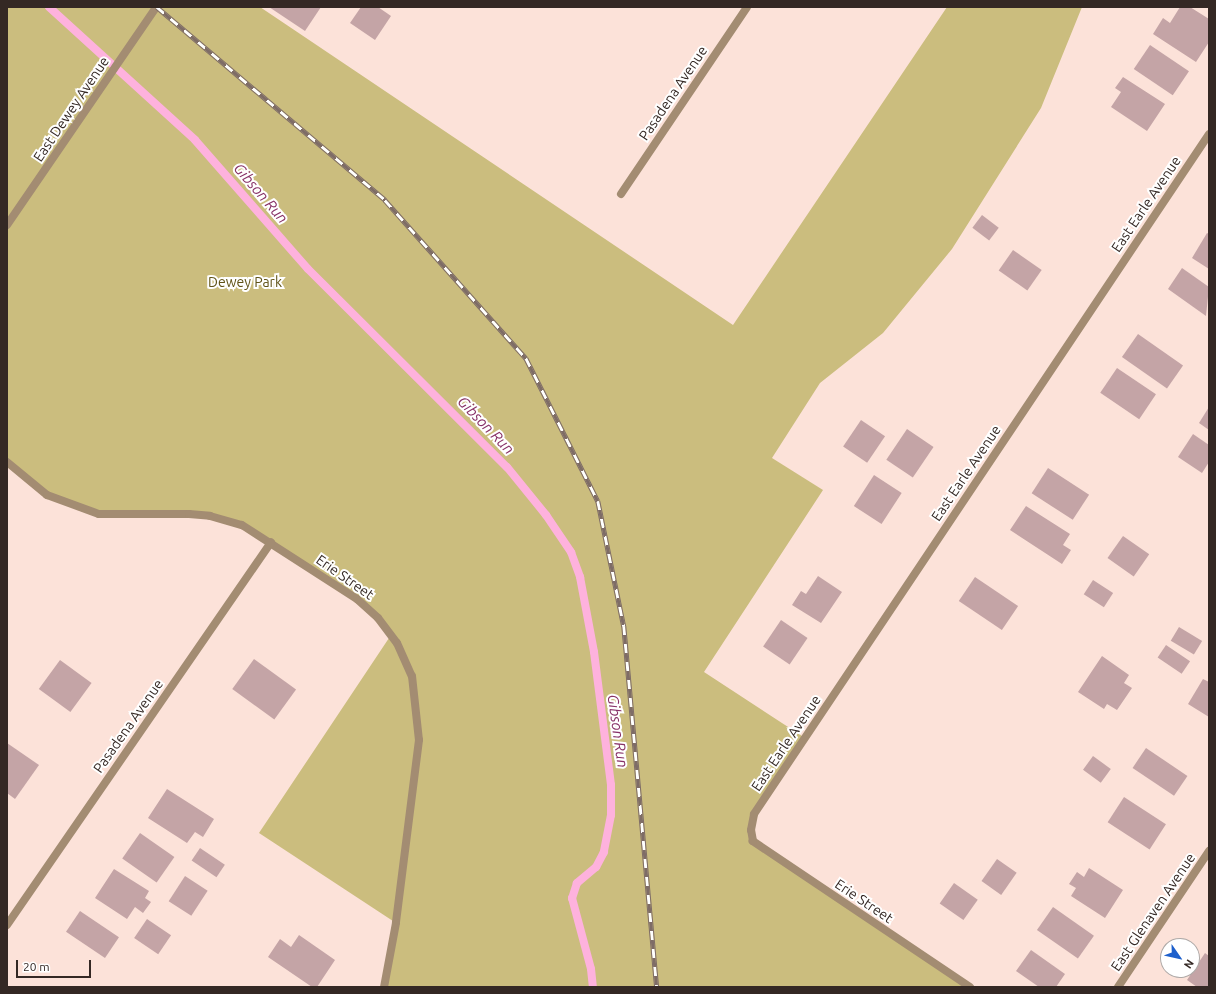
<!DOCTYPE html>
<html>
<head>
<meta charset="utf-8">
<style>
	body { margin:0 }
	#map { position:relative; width:1216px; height:994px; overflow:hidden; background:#fce2d9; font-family:Ubuntu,sans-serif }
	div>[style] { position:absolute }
	.green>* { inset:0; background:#cbbd7e }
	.stream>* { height:8px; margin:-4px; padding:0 4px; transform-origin:4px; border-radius:4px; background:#feb2dd }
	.building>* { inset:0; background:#c4a4a6; transform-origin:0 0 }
	.minor>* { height:8px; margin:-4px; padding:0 4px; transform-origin:4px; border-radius:4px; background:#a38c72 }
	.tertiary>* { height:8px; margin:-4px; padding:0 4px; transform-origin:4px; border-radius:4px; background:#a38c72 }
	.rail>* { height:4.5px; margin-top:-2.25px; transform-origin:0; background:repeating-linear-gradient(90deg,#fff 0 9px,#7e6c67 0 18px); box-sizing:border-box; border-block:1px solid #7e6c67 }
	span { translate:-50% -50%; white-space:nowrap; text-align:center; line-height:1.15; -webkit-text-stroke:4px #fff; paint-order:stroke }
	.street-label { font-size:14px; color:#342824 }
	.park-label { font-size:14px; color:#605317 }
	.water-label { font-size:15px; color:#873167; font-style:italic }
	.frame { position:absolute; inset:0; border:8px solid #342824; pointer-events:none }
	.north { position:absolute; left:1160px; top:938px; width:40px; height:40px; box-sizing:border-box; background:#fff; border:1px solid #aea9a7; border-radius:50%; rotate:124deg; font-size:11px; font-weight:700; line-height:16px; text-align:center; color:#342824 }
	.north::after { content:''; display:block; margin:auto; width:14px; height:18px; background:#1e60cc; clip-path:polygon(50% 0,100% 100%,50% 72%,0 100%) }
	.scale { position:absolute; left:16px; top:960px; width:75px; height:18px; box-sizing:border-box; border:2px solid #342824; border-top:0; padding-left:5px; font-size:12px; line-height:14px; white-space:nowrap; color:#342824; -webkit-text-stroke:3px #fff; paint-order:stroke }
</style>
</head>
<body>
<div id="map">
	<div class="green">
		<i style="clip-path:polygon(7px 7px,260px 7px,733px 325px,947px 7px,1082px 7px,1041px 108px,952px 249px,883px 333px,820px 383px,772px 458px,823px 490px,704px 672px,805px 738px,754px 814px,753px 841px,970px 987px,384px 987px,396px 923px,259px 833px,391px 635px,357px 599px,232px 522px,210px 516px,99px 514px,47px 495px,7px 462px)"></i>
	</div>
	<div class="stream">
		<i style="left:49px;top:7px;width:197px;rotate:42.3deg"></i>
		<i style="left:195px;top:140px;width:171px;rotate:48.8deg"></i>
		<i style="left:308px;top:269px;width:281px;rotate:44.9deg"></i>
		<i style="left:507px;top:467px;width:62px;rotate:50.9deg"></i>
		<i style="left:546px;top:515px;width:45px;rotate:56deg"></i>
		<i style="left:571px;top:552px;width:27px;rotate:70deg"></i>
		<i style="left:580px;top:577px;width:76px;rotate:79.4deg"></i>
		<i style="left:594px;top:652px;width:134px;rotate:82.7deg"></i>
		<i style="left:611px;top:785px;width:30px;rotate:90deg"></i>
		<i style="left:611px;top:815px;width:38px;rotate:101deg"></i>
		<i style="left:604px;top:852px;width:17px;rotate:118deg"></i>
		<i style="left:596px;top:867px;width:25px;rotate:140deg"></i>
		<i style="left:577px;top:883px;width:16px;rotate:108deg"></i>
		<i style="left:572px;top:898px;width:73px;rotate:75deg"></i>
		<i style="left:591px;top:969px;width:18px;rotate:84deg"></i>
	</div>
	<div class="building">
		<i style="clip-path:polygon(269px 7px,321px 7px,305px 31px)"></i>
		<i style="clip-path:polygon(361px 7px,378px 7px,391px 16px,375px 40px,350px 23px)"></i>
		<i style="clip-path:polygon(1180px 7px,1190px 7px,1209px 19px,1209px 42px,1196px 62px,1153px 34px,1163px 18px,1170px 23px)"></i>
		<i style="left:1150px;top:45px;width:47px;height:29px;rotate:34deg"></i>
		<i style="clip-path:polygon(1123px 77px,1165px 104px,1147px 131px,1111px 107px,1121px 92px,1115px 88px)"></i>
		<i style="left:982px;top:215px;width:21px;height:16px;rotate:37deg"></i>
		<i style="clip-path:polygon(1207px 233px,1209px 234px,1209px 269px,1192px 258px)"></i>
		<i style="left:1013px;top:250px;width:35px;height:25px;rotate:35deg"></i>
		<i style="clip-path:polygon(1182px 268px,1209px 287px,1206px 316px,1168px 289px)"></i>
		<i style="left:1138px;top:334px;width:55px;height:28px;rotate:35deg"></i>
		<i style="left:1117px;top:368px;width:47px;height:30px;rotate:34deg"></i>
		<i style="clip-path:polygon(1209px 407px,1209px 430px,1199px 423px)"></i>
		<i style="left:861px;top:420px;width:29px;height:32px;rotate:34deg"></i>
		<i style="left:907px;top:429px;width:32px;height:37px;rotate:34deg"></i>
		<i style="clip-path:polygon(1193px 434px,1209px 445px,1209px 462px,1202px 473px,1178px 457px)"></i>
		<i style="left:1048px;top:468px;width:49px;height:30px;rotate:33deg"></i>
		<i style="left:874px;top:475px;width:33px;height:37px;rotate:33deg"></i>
		<i style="clip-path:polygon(1026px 506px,1070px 534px,1063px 545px,1071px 550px,1062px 564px,1010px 530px)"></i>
		<i style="left:1123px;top:536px;width:32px;height:27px;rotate:35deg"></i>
		<i style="clip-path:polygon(818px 576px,842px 592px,821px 623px,792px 605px,801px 591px,806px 594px)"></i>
		<i style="left:975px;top:577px;width:52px;height:29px;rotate:34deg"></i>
		<i style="left:1093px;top:580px;width:24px;height:17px;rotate:33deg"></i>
		<i style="left:781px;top:620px;width:32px;height:32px;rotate:34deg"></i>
		<i style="left:1179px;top:627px;width:27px;height:16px;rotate:31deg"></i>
		<i style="left:1166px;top:645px;width:29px;height:15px;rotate:34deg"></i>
		<i style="clip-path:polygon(1102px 656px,1129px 675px,1124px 683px,1132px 688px,1117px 710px,1107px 704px,1104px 709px,1078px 692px)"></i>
		<i style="left:254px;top:659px;width:52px;height:37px;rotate:36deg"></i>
		<i style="left:60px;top:660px;width:39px;height:36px;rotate:36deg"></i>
		<i style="clip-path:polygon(1203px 679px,1209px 682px,1209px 717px,1188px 704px)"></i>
		<i style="clip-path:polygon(7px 743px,39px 765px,15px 799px,7px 793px)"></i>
		<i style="left:1146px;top:748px;width:50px;height:24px;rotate:34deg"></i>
		<i style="left:1093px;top:756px;width:22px;height:17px;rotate:36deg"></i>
		<i style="clip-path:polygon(167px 789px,214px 819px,203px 837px,195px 832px,187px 843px,148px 818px)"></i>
		<i style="left:1124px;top:797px;width:50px;height:30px;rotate:33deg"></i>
		<i style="left:140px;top:833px;width:42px;height:31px;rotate:35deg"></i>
		<i style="left:200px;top:848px;width:30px;height:15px;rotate:34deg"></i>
		<i style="left:997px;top:859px;width:24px;height:27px;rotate:35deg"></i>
		<i style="clip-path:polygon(1089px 868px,1123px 890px,1105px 918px,1071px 896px,1076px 888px,1069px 884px,1077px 872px,1084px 877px)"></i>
		<i style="clip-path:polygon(114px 869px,149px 891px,145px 898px,151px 902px,143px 913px,135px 907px,127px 919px,95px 898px)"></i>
		<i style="left:185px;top:876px;width:27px;height:30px;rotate:33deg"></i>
		<i style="left:954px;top:883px;width:29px;height:25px;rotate:35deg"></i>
		<i style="left:1053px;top:907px;width:50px;height:28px;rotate:35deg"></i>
		<i style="left:80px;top:911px;width:47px;height:25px;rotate:34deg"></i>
		<i style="left:147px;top:919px;width:29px;height:23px;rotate:34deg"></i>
		<i style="clip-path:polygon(299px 935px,335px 960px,317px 987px,312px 987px,268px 957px,280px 939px,291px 947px)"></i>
		<i style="clip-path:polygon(1031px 950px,1065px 974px,1056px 987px,1039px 987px,1016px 971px)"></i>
		<i style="clip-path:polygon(1205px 953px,1209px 956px,1209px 987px,1197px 987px,1187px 980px)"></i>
	</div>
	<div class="minor">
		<i style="left:621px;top:194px;width:225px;rotate:-56deg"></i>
		<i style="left:7px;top:462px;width:52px;rotate:39.5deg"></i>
		<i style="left:47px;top:495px;width:55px;rotate:20.1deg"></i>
		<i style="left:99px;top:514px;width:90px"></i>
		<i style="left:189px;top:514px;width:21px;rotate:5deg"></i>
		<i style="left:210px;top:516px;width:33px;rotate:16deg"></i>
		<i style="left:242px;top:525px;width:137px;rotate:32.8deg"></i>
		<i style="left:357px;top:599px;width:28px;rotate:42deg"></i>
		<i style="left:378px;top:618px;width:31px;rotate:53deg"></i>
		<i style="left:397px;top:643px;width:36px;rotate:66deg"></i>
		<i style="left:412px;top:676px;width:64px;rotate:83.8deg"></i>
		<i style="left:419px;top:740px;width:184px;rotate:97.2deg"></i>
		<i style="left:396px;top:923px;width:65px;rotate:100.6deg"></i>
		<i style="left:7px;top:925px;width:465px;rotate:-55.4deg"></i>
		<i style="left:970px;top:987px;width:262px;rotate:-146.1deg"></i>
		<i style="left:753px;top:841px;width:11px;rotate:-100deg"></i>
		<i style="left:751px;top:830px;width:16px;rotate:-79deg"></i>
		<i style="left:754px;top:814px;width:818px;rotate:-56.21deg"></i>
		<i style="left:1118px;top:987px;width:164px;rotate:-56.2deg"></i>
	</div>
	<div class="tertiary">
		<i style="left:7px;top:225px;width:264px;rotate:-55.6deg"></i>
	</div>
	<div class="rail">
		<i style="left:157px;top:7px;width:299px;rotate:40.2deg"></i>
		<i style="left:385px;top:200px;width:212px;rotate:48.3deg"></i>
		<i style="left:526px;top:358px;width:160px;rotate:63.3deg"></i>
		<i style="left:598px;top:501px;width:128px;rotate:78.3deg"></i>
		<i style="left:624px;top:626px;width:363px;rotate:84.8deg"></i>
	</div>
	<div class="street-label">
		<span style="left:673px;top:93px;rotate:-56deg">Pasadena Avenue</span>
		<span style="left:71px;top:109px;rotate:-56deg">East Dewey Avenue</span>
		<span style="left:1146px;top:204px;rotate:-56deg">East Earle Avenue</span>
		<span style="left:966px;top:473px;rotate:-56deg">East Earle Avenue</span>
		<span style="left:345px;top:577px;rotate:35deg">Erie Street</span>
		<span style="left:128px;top:726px;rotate:-55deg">Pasadena Avenue</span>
		<span style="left:786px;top:743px;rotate:-56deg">East Earle Avenue</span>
		<span style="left:864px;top:901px;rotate:34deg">Erie Street</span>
		<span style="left:1153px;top:912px;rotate:-56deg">East Glenaven Avenue</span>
	</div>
	<div class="park-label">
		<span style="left:245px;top:282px">Dewey Park</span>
	</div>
	<div class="water-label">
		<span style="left:261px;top:193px;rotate:49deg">Gibson Run</span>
		<span style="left:486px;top:425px;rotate:46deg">Gibson Run</span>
		<span style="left:618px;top:731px;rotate:82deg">Gibson Run</span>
	</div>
	<div class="frame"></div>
	<div class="north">N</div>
	<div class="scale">20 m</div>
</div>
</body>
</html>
